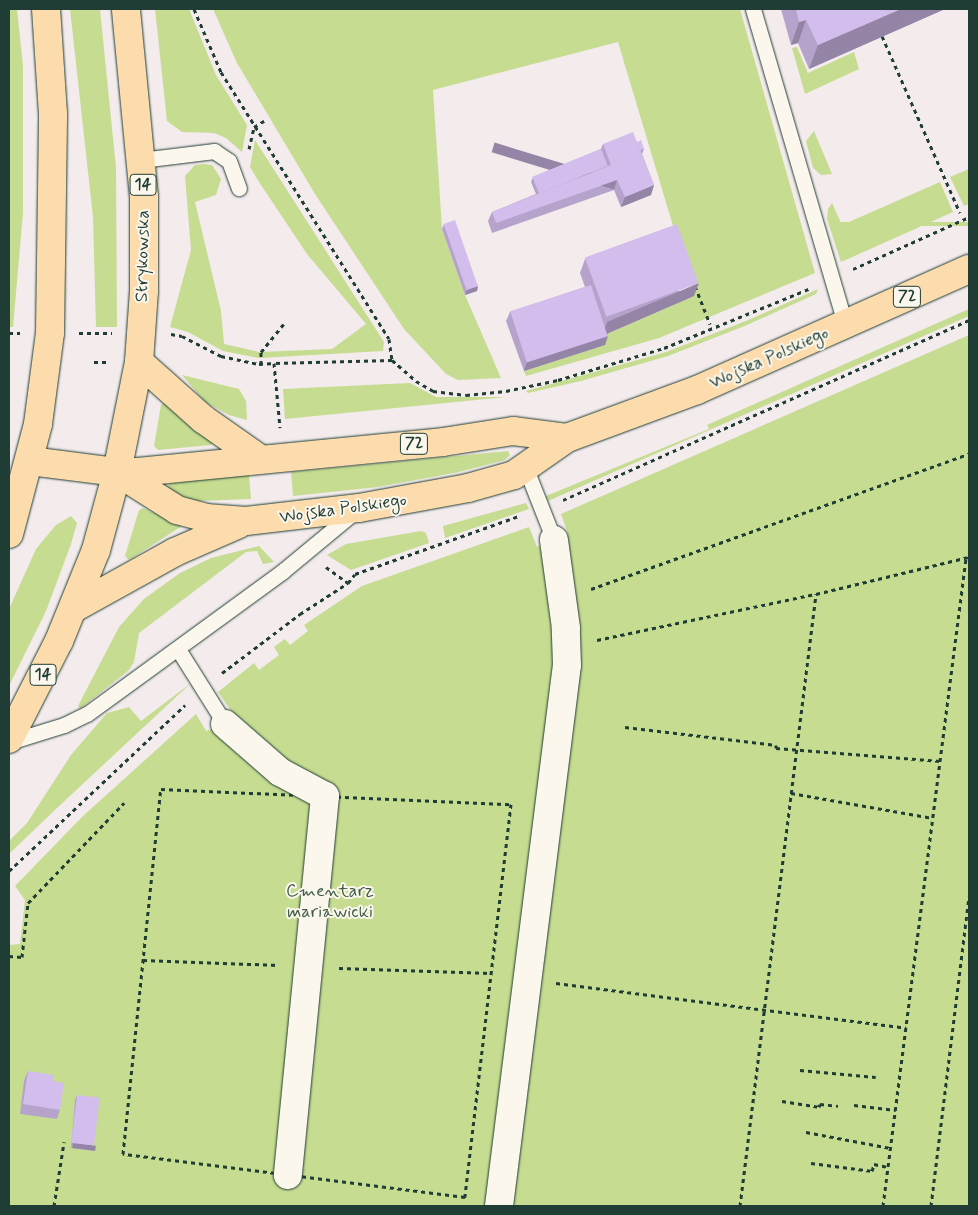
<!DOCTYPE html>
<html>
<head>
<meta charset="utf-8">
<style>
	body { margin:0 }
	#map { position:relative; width:978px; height:1215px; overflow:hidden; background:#f3ebec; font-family:Mynerve,sans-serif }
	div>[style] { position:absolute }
	.green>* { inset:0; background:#c6dc91; transform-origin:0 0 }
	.path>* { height:3px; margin-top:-1.5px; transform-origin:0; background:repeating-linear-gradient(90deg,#1f3d34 0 4px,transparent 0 8px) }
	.roads { filter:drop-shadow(0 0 1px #1f3d34) drop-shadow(0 0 1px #1f3d34) }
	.lane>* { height:15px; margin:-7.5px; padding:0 7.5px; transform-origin:7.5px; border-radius:7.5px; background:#fbf7ec }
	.street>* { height:28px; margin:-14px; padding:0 14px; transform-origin:14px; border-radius:14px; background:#fbf7ec }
	.primary>* { height:28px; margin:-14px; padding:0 14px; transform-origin:14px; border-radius:14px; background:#fcdcac }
	.wall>* { inset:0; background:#b5a3cc }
	.shaded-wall>* { inset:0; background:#9484a6; transform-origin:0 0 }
	.building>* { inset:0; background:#d3bded; transform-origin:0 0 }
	span { translate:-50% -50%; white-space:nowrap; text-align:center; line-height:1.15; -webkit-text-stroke:4px #fbf7ec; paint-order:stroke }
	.shield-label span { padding:1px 4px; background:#fbf7ec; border:1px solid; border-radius:4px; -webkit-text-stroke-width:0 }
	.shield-label { font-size:16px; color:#1f3d34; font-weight:700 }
	.street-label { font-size:18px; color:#1f3d34 }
	.park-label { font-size:18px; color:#405d47 }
	.frame { position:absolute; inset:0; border:10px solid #1f3d34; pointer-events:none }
</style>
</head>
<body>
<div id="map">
	<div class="green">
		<i style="clip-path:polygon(9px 9px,17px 9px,23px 66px,23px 213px,13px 327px,9px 327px)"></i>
		<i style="clip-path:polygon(70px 9px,100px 9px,116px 168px,117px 327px,96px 327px,93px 217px)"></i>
		<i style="clip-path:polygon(155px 9px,189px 9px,216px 75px,247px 125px,242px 152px,226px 138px,214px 133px,182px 132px,167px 121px)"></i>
		<i style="clip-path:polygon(213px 9px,740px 9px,815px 273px,659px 338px,526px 376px,524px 371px,605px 345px,602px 336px,694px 296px,618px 42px,433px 90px,442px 229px,465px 295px,501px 378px,458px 380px,446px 374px,404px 329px,315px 194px,237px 63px)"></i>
		<i style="clip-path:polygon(797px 47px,808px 73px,854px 52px,859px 69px,805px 94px,792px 48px)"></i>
		<i style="clip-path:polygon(814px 131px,832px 174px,821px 175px,813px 168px,806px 141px)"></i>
		<i style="clip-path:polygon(255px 140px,384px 342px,383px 351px,259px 358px,223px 351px,188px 332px,170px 327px,191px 250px,185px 176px,195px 165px,204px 164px,212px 165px,221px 179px,216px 195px,195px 202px,221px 311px,224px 344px,259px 352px,332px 349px,366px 324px,307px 254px,259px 182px,250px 167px)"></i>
		<i style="clip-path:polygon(969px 169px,969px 204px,964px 206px,950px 177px)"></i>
		<i style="clip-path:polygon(940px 182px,953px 212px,841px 262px,827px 219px,828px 209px,832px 203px,842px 225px)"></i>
		<i style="left:969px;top:222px;width:4px;height:135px;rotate:90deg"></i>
		<i style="clip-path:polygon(818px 289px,816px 294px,747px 325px,668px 356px,581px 381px,528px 393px,526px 391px,666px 352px,746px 321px)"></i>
		<i style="clip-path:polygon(969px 309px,969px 316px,548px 501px,546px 496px,709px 429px,707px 425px)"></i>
		<i style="clip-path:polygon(969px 335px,969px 1206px,9px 1206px,9px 945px,20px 944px,25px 900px,15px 886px,83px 816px,196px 714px,206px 731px,238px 721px,218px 692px,254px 663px,259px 670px,279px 655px,274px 647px,285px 639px,290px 645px,308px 631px,304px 625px,362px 586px,529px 527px,537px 547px,568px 534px,561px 514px)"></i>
		<i style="clip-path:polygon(182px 375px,239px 389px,246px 401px,247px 420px,229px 415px,205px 402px)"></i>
		<i style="clip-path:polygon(410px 383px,436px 397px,506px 397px,285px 419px,283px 389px)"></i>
		<i style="clip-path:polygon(165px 402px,213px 441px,211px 445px,158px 450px,154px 446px,161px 405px)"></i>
		<i style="clip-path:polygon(508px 451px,510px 455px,505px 460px,459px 472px,378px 487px,293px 496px,291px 472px)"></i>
		<i style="clip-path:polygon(249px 475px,251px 499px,198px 501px,176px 495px,167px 488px,170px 483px)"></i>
		<i style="clip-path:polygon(526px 503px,529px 509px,445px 538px,443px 526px)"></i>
		<i style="clip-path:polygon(143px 508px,182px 526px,129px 560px,125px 556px,139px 510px)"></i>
		<i style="clip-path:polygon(71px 516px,77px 523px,71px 544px,46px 611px,9px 686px,9px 609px,36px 549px,56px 525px)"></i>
		<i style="clip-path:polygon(421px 531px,426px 533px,429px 543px,351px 570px,327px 555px,346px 544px)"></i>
		<i style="clip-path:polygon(259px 546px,274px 562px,263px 564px,257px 551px,246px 552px,139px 633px,134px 662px,129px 670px,80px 709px,78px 706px,119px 627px,144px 599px,180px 573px,211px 558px)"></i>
		<i style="clip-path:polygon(191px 683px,57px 808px,9px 854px,9px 841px,27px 823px,71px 755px,107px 713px,129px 707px,141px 721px)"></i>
	</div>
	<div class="path">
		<i style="left:194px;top:9px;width:69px;rotate:66.8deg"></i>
		<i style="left:221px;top:72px;width:315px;rotate:57.8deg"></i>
		<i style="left:389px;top:339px;width:21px;rotate:82deg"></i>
		<i style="left:392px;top:360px;width:118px;rotate:178.5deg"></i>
		<i style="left:274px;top:363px;width:65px;rotate:84.7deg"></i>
		<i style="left:882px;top:36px;width:193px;rotate:66.2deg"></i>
		<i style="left:249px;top:149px;width:23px;rotate:-77deg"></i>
		<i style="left:254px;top:127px;width:12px;rotate:-31deg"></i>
		<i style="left:853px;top:269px;width:127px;rotate:-24.1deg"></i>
		<i style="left:695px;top:286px;width:41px;rotate:68.5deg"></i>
		<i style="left:9px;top:333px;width:11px"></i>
		<i style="left:79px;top:333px;width:33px"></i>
		<i style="left:171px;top:334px;width:11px;rotate:10deg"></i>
		<i style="left:182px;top:336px;width:44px;rotate:27.1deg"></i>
		<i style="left:221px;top:356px;width:39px;rotate:12deg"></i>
		<i style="left:259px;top:364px;width:15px;rotate:-4deg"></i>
		<i style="left:392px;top:360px;width:32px;rotate:41deg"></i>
		<i style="left:416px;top:381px;width:20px;rotate:30deg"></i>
		<i style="left:433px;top:391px;width:33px;rotate:7deg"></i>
		<i style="left:466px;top:395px;width:40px;rotate:-5.7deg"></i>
		<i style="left:506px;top:391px;width:53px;rotate:-11.9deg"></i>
		<i style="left:558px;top:380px;width:111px;rotate:-16.8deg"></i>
		<i style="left:664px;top:348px;width:159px;rotate:-22.2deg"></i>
		<i style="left:94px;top:362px;width:14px"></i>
		<i style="left:261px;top:364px;width:12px;rotate:-90deg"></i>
		<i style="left:261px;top:352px;width:36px;rotate:-51deg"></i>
		<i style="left:563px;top:500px;width:444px;rotate:-23.9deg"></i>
		<i style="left:326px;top:567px;width:27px;rotate:36deg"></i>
		<i style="left:591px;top:589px;width:401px;rotate:-19.7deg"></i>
		<i style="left:597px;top:640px;width:224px;rotate:-11.9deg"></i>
		<i style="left:816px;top:594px;width:157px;rotate:-13.6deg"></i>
		<i style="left:222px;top:673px;width:98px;rotate:-37.1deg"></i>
		<i style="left:300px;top:614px;width:57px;rotate:-32.9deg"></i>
		<i style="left:348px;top:583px;width:11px;rotate:-52deg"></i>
		<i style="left:355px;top:574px;width:174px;rotate:-19.5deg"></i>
		<i style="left:625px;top:727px;width:152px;rotate:6.8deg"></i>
		<i style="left:776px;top:745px;width:3px;rotate:90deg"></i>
		<i style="left:776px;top:748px;width:165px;rotate:4.5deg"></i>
		<i style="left:161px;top:789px;width:350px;rotate:2.5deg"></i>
		<i style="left:511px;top:804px;width:396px;rotate:96.7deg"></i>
		<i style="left:465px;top:1197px;width:345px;rotate:-172.8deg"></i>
		<i style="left:123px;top:1154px;width:367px;rotate:-84.1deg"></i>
		<i style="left:791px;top:793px;width:144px;rotate:10deg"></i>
		<i style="left:9px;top:871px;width:242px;rotate:-43.3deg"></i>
		<i style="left:9px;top:956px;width:13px;rotate:4deg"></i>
		<i style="left:22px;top:957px;width:54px;rotate:-83.7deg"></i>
		<i style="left:28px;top:903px;width:139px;rotate:-46.2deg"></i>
		<i style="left:143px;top:960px;width:135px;rotate:2.1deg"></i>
		<i style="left:339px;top:968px;width:152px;rotate:1.9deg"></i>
		<i style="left:556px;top:983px;width:353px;rotate:7.3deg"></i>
		<i style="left:800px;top:1070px;width:76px;rotate:5.3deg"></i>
		<i style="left:782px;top:1101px;width:37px;rotate:9deg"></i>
		<i style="left:819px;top:1107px;width:3px;rotate:-72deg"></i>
		<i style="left:820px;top:1104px;width:18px;rotate:6deg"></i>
		<i style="left:854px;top:1105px;width:42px;rotate:6.8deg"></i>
		<i style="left:806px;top:1132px;width:86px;rotate:10.7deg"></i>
		<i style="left:811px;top:1163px;width:62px;rotate:7.5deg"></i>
		<i style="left:872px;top:1171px;width:7px;rotate:-74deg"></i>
		<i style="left:874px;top:1164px;width:14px;rotate:12deg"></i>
		<i style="left:54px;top:1206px;width:65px;rotate:-81.1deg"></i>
		<i style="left:740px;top:1206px;width:617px;rotate:-82.92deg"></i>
		<i style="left:883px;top:1206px;width:653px;rotate:-82.7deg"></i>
		<i style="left:931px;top:1206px;width:312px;rotate:-83deg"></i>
	</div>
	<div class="roads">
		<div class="lane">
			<i style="left:753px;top:9px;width:328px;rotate:73.7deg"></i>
			<i style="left:141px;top:160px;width:74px;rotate:-7deg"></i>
			<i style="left:214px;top:151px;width:18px;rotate:34deg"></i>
			<i style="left:229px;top:161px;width:29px;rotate:70deg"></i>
			<i style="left:526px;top:469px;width:76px;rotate:68.5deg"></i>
			<i style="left:178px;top:649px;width:89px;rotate:57.9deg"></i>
			<i style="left:9px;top:742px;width:58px;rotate:-17.2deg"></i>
			<i style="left:64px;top:725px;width:25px;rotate:-26deg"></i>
			<i style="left:87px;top:714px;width:243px;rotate:-36.1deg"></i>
			<i style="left:283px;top:571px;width:92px;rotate:-39.7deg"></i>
		</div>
		<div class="street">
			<i style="left:225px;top:724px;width:73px;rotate:41.1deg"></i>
			<i style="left:280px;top:772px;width:51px;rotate:28.1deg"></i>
			<i style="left:325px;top:796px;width:381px;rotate:95.6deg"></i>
			<i style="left:499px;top:1206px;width:545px;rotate:-82.84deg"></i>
			<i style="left:567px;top:665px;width:37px;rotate:-92deg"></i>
			<i style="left:566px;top:628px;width:89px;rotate:-97.8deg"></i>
		</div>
		<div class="primary">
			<i style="left:139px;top:362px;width:86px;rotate:41.7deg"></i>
			<i style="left:203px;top:419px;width:70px;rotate:35.1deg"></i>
			<i style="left:30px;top:461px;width:88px;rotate:7.2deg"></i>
			<i style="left:117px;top:472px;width:21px"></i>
			<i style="left:138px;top:472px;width:306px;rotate:-5.6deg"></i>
			<i style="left:443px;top:442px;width:71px;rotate:-8.9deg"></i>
			<i style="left:513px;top:431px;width:54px;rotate:7.4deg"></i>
			<i style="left:117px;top:472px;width:71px;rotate:32.3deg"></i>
			<i style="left:177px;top:510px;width:30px;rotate:15deg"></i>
			<i style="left:206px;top:518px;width:40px;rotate:4.3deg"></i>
			<i style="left:246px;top:521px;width:114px;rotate:-6.6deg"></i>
			<i style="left:359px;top:508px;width:111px;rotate:-10.4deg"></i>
			<i style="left:468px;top:488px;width:48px;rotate:-15.8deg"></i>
			<i style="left:514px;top:475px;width:65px;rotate:-34.9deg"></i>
			<i style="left:567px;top:438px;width:139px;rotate:-20.3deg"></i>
			<i style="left:697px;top:390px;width:298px;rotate:-24deg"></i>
			<i style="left:9px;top:534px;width:114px;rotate:-75.2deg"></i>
			<i style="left:38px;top:424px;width:92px;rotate:-82.5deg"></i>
			<i style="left:50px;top:333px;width:219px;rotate:-89.2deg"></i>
			<i style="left:53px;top:114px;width:105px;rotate:-93.8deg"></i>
			<i style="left:74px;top:608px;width:115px;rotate:-29deg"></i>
			<i style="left:175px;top:552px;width:70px;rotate:-23.6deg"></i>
			<i style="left:9px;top:739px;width:110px;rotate:-63deg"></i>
			<i style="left:59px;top:641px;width:98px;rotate:-67.9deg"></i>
			<i style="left:96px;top:550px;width:81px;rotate:-74.9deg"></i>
			<i style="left:117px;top:472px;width:112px;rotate:-78.7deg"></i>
			<i style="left:139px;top:362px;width:71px;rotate:-86deg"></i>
			<i style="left:144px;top:291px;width:94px;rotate:-90deg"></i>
			<i style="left:144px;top:197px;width:189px;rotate:-95.5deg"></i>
		</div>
	</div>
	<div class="wall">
		<i style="clip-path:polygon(781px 9px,945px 9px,809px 69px,798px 43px,791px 45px)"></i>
		<i style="clip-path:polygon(637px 142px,644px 149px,642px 154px,654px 185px,651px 195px,621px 207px,614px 190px,492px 233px,488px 221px,492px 212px,536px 194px,531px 182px,533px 177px,601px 149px,603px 144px)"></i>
		<i style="clip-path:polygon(444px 224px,478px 286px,477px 291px,465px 295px,442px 229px)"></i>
		<i style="clip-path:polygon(585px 259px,694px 296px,608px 333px,605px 345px,524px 371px,506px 321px,510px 312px,585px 287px,580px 273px)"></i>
		<i style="clip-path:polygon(28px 1071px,53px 1081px,60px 1110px,57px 1119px,20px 1114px,24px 1081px)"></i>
		<i style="clip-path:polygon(77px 1095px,94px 1151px,71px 1148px,75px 1100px)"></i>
	</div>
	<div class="shaded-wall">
		<i style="clip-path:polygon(901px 9px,945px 9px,809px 69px,818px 45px)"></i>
		<i style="clip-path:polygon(806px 20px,798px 43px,791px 45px,799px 22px)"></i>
		<i style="left:617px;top:180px;width:10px;height:128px;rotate:107deg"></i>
		<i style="clip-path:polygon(654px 185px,651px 195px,621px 207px,625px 197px)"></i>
		<i style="clip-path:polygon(699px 283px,694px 296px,602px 336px,607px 322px)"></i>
		<i style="clip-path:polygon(478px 286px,477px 291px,465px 295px,467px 290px)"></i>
		<i style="clip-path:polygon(608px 336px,605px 345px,524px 371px,527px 361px)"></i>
		<i style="left:73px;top:1143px;width:23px;height:5px;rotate:7deg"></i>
	</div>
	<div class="building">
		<i style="clip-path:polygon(796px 9px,901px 9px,818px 45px,806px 20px,799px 22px)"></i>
		<i style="clip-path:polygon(633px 132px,654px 185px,625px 197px,617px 180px,496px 223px,492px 212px,611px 165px,603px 144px)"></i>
		<i style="clip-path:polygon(641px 140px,644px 149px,640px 150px,637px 142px)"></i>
		<i style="left:601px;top:149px;width:18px;height:74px;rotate:68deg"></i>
		<i style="left:455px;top:220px;width:70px;height:12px;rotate:71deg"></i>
		<i style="left:677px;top:224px;width:63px;height:98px;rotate:70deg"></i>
		<i style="left:591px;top:285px;width:54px;height:85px;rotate:72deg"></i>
		<i style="clip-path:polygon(28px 1071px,54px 1075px,53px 1081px,64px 1083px,60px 1110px,23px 1104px)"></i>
		<i style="left:77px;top:1095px;width:23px;height:48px;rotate:7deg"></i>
	</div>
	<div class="shield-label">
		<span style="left:143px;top:185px">14</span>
		<span style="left:907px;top:297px">72</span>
		<span style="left:414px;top:444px">72</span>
		<span style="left:43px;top:675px">14</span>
	</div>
	<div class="street-label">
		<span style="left:143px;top:256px;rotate:-89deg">Strykowska</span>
		<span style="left:769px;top:358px;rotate:-24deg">Wojska Polskiego</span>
		<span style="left:343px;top:509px;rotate:-8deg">Wojska Polskiego</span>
	</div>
	<div class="park-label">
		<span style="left:330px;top:902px">Cmentarz<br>mariawicki</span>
	</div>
	<div class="frame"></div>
</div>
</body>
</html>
